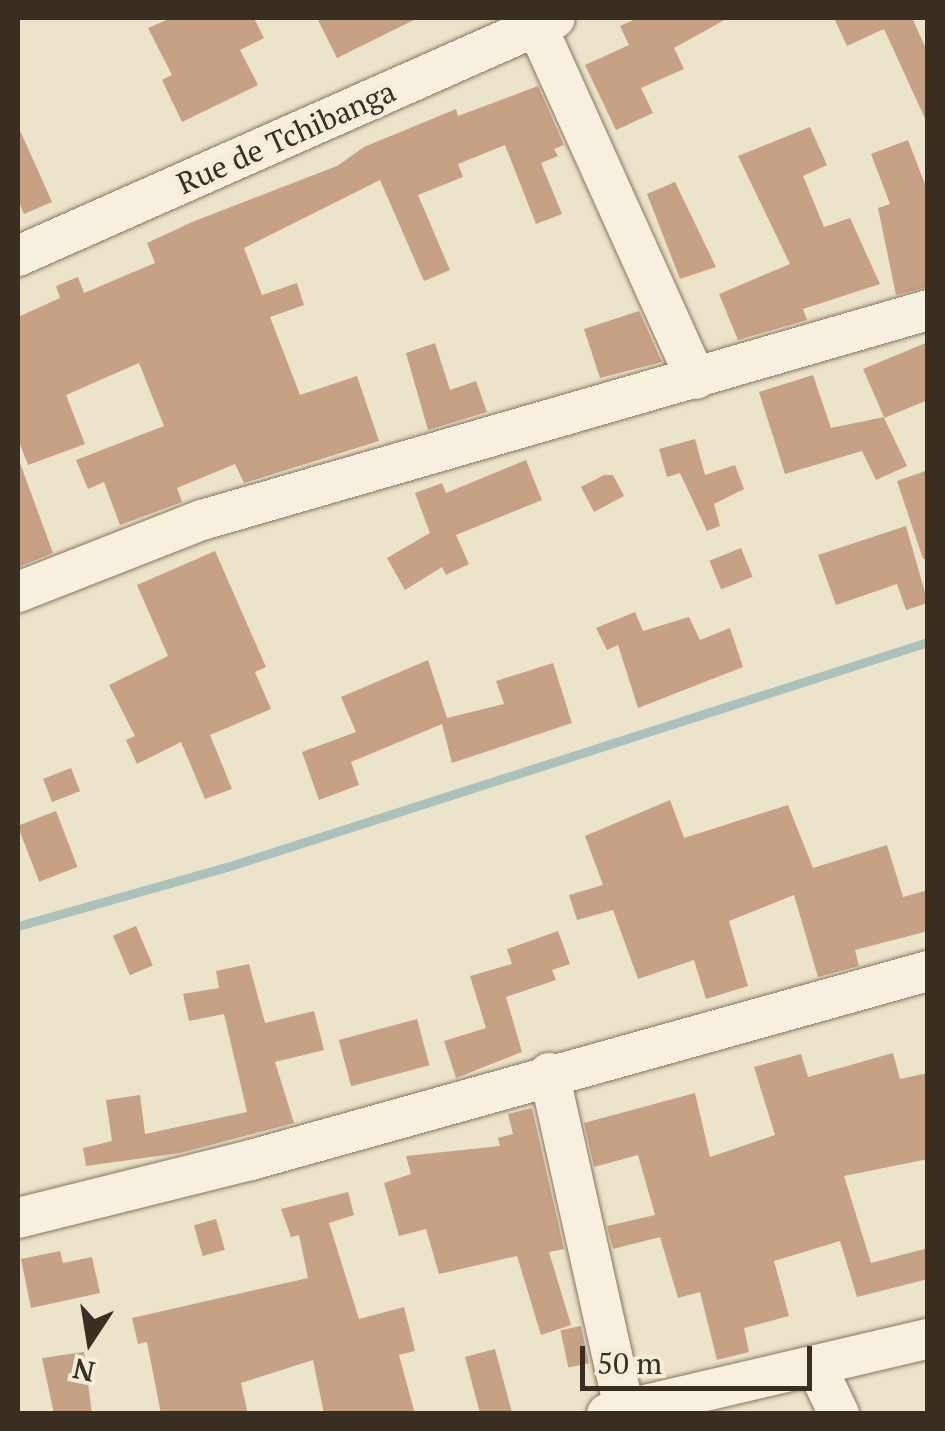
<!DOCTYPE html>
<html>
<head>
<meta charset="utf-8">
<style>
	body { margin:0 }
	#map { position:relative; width:945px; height:1431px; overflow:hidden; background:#ece3cb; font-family:"PT Serif",serif }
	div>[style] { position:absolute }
	.stream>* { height:9px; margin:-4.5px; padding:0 4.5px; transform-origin:4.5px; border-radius:4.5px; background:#abc1bb }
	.building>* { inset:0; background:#c7a184; transform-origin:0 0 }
	.roads { filter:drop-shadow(0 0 2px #877660) drop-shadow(0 0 2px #877660) }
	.minor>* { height:40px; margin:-20px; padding:0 20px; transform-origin:20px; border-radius:20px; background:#f7f0de }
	span { translate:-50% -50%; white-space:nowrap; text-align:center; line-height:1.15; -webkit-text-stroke:8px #f4edda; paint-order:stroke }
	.street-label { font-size:30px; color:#392e22 }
	.frame { position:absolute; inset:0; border:20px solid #392e22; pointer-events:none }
	.north { position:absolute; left:40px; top:1291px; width:100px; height:100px; -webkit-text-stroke:8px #f4edda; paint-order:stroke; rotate:192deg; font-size:28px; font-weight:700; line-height:40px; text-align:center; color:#392e22 }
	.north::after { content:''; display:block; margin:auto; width:35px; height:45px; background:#392e22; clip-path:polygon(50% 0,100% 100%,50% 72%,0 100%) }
	.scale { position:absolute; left:580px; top:1346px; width:232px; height:45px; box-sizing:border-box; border:5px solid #392e22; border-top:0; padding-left:12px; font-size:30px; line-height:35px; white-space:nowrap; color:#392e22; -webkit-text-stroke:8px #f4edda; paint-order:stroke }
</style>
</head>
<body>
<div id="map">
	<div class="stream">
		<i style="left:18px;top:926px;width:217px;rotate:-15.8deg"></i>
		<i style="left:227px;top:867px;width:736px;rotate:-17.8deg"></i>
	</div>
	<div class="building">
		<i style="clip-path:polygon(171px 18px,254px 18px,264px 38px,240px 50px,258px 85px,182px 122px,162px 80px,172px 75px,148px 28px)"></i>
		<i style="clip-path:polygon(317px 18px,418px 18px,337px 58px)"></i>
		<i style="clip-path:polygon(638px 18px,728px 18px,674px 48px,684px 69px,641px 88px,653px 113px,616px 130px,585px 65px,629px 45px,620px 26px)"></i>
		<i style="clip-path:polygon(834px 18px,912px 18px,928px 53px,928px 125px,884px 29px,847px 46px)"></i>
		<i style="clip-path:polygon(538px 86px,564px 145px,554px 149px,558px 156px,541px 163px,562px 214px,536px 224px,505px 145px,458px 164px,463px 177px,418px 195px,450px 270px,424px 281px,380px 180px,244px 248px,262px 295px,297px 283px,304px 305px,270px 317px,300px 395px,357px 376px,379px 441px,244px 483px,235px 464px,177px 488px,182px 502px,120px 525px,104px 482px,88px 489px,76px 460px,164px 426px,139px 363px,66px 395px,85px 444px,28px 465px,18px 439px,18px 317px,60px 298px,56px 286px,78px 277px,84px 293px,155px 263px,147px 243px,192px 222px,337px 166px,364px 147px,456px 109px,458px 116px)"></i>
		<i style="clip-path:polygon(18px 126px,52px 202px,24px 214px,18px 200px)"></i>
		<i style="clip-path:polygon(810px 127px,827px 165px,803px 176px,824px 227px,850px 218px,880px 284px,803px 309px,807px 320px,738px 340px,719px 294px,790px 264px,738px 156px)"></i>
		<i style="clip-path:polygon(908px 140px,928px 192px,928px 287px,896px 295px,878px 208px,890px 204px,871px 154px)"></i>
		<i style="clip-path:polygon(675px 182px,716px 267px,680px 279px,647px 194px)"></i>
		<i style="clip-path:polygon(639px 311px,662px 362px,600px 378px,584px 329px)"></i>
		<i style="clip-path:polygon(928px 342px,928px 400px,884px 418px,907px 466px,876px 480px,862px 451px,785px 474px,759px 392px,813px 375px,831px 428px,884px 417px,863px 369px)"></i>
		<i style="clip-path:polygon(435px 343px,450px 390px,476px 381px,487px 412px,428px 430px,406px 353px)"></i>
		<i style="clip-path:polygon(695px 439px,705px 475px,735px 465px,744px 489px,714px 504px,720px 526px,707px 531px,680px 473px,667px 477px,659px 449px)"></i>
		<i style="clip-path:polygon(526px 460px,542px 500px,456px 535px,469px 564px,446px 575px,442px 567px,405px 590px,387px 558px,430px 533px,415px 493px,442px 483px,446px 493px)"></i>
		<i style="clip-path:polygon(20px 463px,53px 553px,18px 567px,18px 464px)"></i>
		<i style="clip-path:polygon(928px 470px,928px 559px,923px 559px,897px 481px)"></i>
		<i style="clip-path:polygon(604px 475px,613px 475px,624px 496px,594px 512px,581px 487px)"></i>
		<i style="clip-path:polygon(906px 526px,928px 603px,906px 610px,897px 584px,836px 605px,818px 555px)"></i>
		<i style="left:741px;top:548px;width:31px;height:34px;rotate:68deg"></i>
		<i style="clip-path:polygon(215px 551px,266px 667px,255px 672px,271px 709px,210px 735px,232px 789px,205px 799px,181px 742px,137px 764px,126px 740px,135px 736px,109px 685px,168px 656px,137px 585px)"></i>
		<i style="clip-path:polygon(635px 612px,643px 631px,689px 617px,700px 640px,730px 628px,743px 667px,638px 708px,618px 645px,607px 650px,596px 628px)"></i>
		<i style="clip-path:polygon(428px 660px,447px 718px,504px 704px,496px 681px,553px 663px,572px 723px,452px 763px,442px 724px,351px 762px,359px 785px,319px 800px,302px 752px,356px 732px,341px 697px)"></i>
		<i style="left:71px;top:768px;width:25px;height:30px;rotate:69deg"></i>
		<i style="clip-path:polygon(670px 800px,684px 838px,788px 805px,813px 868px,887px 845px,903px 897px,928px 890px,928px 931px,855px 950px,859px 966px,818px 977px,794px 895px,729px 921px,748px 986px,706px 999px,694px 960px,638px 979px,613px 910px,577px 920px,569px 895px,603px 885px,585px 836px)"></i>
		<i style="left:56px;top:811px;width:60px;height:41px;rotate:69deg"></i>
		<i style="left:136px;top:926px;width:43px;height:25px;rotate:67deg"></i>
		<i style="clip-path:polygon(558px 931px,570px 964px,552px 970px,556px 980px,506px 997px,522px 1052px,456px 1078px,444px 1041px,486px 1028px,470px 976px,512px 964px,507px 949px)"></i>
		<i style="clip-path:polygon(249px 964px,265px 1023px,314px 1011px,324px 1050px,275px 1062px,294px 1123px,180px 1153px,86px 1166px,83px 1148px,112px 1141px,106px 1100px,140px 1095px,145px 1134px,247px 1112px,224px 1014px,189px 1021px,183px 994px,219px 988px,216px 971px)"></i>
		<i style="left:417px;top:1019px;width:48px;height:81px;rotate:75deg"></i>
		<i style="clip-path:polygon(893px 1053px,900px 1079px,928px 1073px,928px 1159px,844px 1176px,871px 1263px,928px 1248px,928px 1279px,857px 1297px,840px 1241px,774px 1261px,789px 1316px,744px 1328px,749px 1352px,717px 1360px,700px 1292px,678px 1298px,660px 1237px,613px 1249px,607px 1226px,655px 1215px,638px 1155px,594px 1167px,584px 1123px,695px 1093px,710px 1157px,775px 1135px,754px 1067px,801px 1054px,808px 1077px)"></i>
		<i style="clip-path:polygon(532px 1108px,564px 1249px,549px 1252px,571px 1325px,541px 1335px,517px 1256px,439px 1274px,426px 1229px,399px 1236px,384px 1183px,411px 1174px,406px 1156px,500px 1146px,498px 1138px,513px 1134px,508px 1114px)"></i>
		<i style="clip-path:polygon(348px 1192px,354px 1215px,329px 1223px,359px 1319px,404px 1307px,415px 1351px,399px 1355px,415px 1414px,324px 1414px,313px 1360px,241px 1383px,248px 1414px,161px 1414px,147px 1342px,138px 1344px,132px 1318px,308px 1278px,299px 1235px,291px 1237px,281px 1209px)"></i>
		<i style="left:216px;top:1219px;width:32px;height:23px;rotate:74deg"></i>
		<i style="clip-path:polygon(60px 1251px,63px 1263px,92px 1257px,100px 1293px,31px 1308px,21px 1259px)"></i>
		<i style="left:581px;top:1326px;width:38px;height:21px;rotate:78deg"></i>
		<i style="left:495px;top:1349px;width:67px;height:31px;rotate:75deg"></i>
		<i style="clip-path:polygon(84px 1352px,92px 1414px,54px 1414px,42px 1358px)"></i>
	</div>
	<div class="roads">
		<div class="minor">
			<i style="left:533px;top:18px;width:396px;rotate:65.7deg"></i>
			<i style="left:18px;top:256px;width:587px;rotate:-23.9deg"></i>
			<i style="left:18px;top:592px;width:198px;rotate:-21.4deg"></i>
			<i style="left:202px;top:520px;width:756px;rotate:-16.13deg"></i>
			<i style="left:549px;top:1073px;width:349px;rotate:77.4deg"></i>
			<i style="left:18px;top:1218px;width:240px;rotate:-14deg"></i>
			<i style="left:251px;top:1160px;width:703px;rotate:-15.6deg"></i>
			<i style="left:817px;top:1368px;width:51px;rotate:64.4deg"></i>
			<i style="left:607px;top:1414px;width:330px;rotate:-13.2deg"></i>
		</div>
	</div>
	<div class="street-label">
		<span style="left:286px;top:137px;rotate:-24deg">Rue de Tchibanga</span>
	</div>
	<div class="frame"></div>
	<div class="north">N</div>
	<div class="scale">50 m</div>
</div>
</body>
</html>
